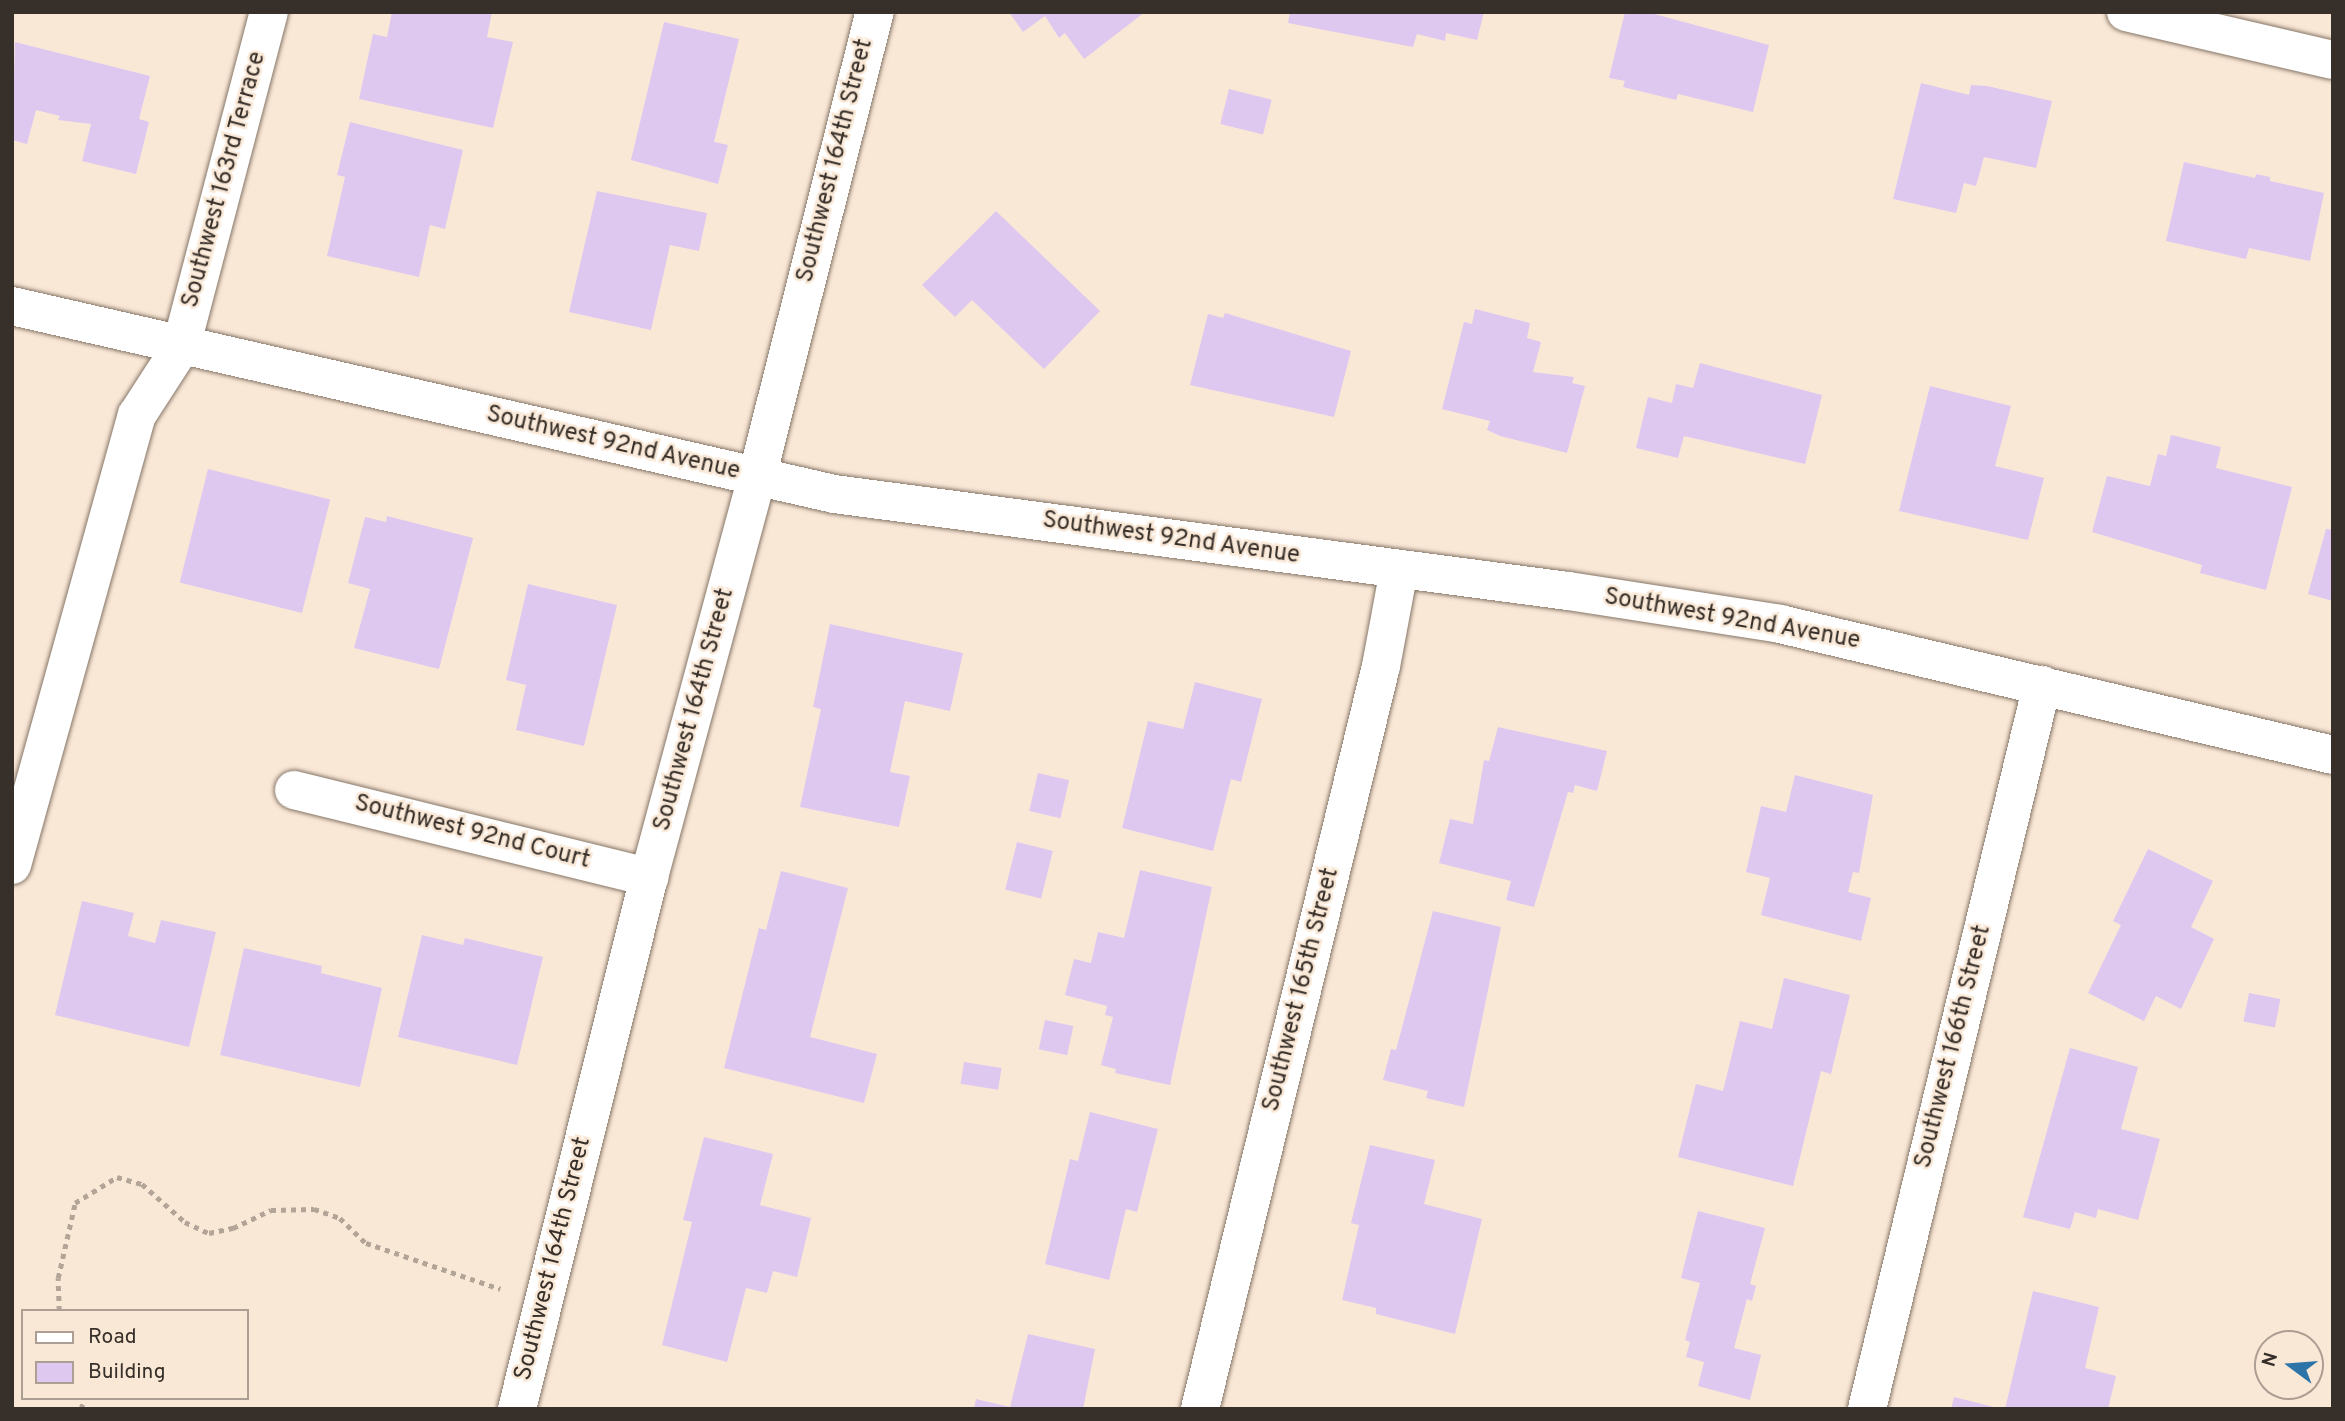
<!DOCTYPE html>
<html>
<head>
<meta charset="utf-8">
<style>
	body { margin:0 }
	#map { position:relative; width:2345px; height:1421px; overflow:hidden; background:#fae8d7; font-family:Overpass,sans-serif }
	div>[style] { position:absolute }
	.building>* { inset:0; background:#dec8f0; transform-origin:0 0 }
	.path>* { height:4.5px; margin-top:-2.25px; transform-origin:0; background:repeating-linear-gradient(90deg,#b2a497 0 5px,transparent 0 10px) }
	.roads { filter:drop-shadow(0 0 2px #867667) drop-shadow(0 0 2px #867667) }
	.minor>* { height:38px; margin:-19px; padding:0 19px; transform-origin:19px; border-radius:19px; background:#fff }
	.tertiary>* { height:38px; margin:-19px; padding:0 19px; transform-origin:19px; border-radius:19px; background:#fff }
	span { translate:-50% -50%; white-space:nowrap; text-align:center; line-height:1.15; -webkit-text-stroke:5px #fae8d7; paint-order:stroke }
	.street-label { font-size:24px; color:#37302a }
	.frame { position:absolute; inset:0; border:14px solid #37302a; pointer-events:none }
	.legend { position:absolute; left:21px; top:1309px; width:228px; height:91px; box-sizing:border-box; background:#fae8d7; border:2px solid #ac9e92; margin:0; padding:9px 12px; list-style:none; font-size:21px; color:#37302a }
	.legend li { display:flex; align-items:center; gap:14px; height:35px }
	.legend b { width:35px; border:2px solid #ac9e92 }
	.north { position:absolute; left:2254px; top:1330px; width:70px; height:70px; box-sizing:border-box; background:#fae8d7; border:2px solid #ac9e92; border-radius:50%; rotate:286deg; font-size:19px; font-weight:700; line-height:28px; text-align:center; color:#37302a }
	.north::after { content:''; display:block; margin:auto; width:24px; height:32px; background:#2d75a9; clip-path:polygon(50% 0,100% 100%,50% 72%,0 100%) }
</style>
</head>
<body>
<div id="map">
	<div class="building">
		<i style="clip-path:polygon(392px 12px,492px 12px,487px 37px,513px 42px,493px 128px,359px 99px,373px 34px,387px 37px)"></i>
		<i style="clip-path:polygon(1009px 12px,1145px 12px,1084px 59px,1065px 33px,1059px 38px,1045px 16px,1023px 32px)"></i>
		<i style="clip-path:polygon(1290px 12px,1484px 12px,1477px 40px,1446px 33px,1445px 41px,1417px 34px,1413px 47px,1288px 23px)"></i>
		<i style="clip-path:polygon(1625px 12px,1647px 12px,1769px 45px,1753px 112px,1678px 94px,1676px 100px,1623px 87px,1625px 81px,1609px 78px)"></i>
		<i style="clip-path:polygon(664px 22px,739px 39px,714px 142px,728px 145px,718px 184px,631px 160px)"></i>
		<i style="clip-path:polygon(15px 42px,150px 76px,139px 119px,149px 122px,136px 174px,82px 161px,91px 124px,58px 120px,60px 116px,36px 110px,27px 144px,12px 140px)"></i>
		<i style="clip-path:polygon(1921px 83px,1969px 95px,1971px 85px,1987px 86px,2052px 101px,2036px 168px,1984px 157px,1976px 186px,1964px 183px,1956px 213px,1893px 199px)"></i>
		<i style="left:1229px;top:89px;width:44px;height:36px;rotate:14deg"></i>
		<i style="clip-path:polygon(350px 122px,463px 150px,445px 229px,430px 225px,419px 277px,327px 256px,345px 177px,337px 175px)"></i>
		<i style="clip-path:polygon(2184px 162px,2255px 178px,2256px 174px,2270px 177px,2270px 181px,2324px 193px,2310px 261px,2249px 248px,2246px 259px,2166px 241px)"></i>
		<i style="clip-path:polygon(597px 191px,707px 213px,699px 251px,670px 245px,651px 330px,569px 312px)"></i>
		<i style="clip-path:polygon(996px 211px,1100px 311px,1044px 369px,972px 300px,955px 317px,922px 285px)"></i>
		<i style="clip-path:polygon(1475px 309px,1530px 323px,1527px 338px,1541px 342px,1533px 372px,1574px 377px,1572px 383px,1585px 386px,1567px 453px,1500px 436px,1487px 430px,1490px 421px,1442px 409px,1464px 322px,1472px 324px)"></i>
		<i style="clip-path:polygon(1225px 313px,1351px 351px,1334px 417px,1190px 385px,1208px 314px,1223px 318px)"></i>
		<i style="clip-path:polygon(1700px 363px,1822px 395px,1805px 464px,1684px 436px,1678px 458px,1636px 448px,1648px 397px,1672px 403px,1676px 384px,1693px 388px)"></i>
		<i style="clip-path:polygon(1930px 386px,2011px 406px,1995px 466px,2044px 478px,2028px 540px,1899px 511px)"></i>
		<i style="clip-path:polygon(2171px 435px,2221px 447px,2216px 468px,2292px 487px,2266px 590px,2200px 573px,2202px 565px,2092px 532px,2107px 476px,2150px 486px,2158px 454px,2166px 456px)"></i>
		<i style="left:208px;top:469px;width:126px;height:117px;rotate:14deg"></i>
		<i style="clip-path:polygon(387px 516px,473px 538px,439px 669px,354px 648px,370px 589px,348px 583px,365px 517px,386px 522px)"></i>
		<i style="clip-path:polygon(2326px 529px,2333px 530px,2333px 601px,2308px 594px)"></i>
		<i style="clip-path:polygon(528px 584px,617px 605px,584px 746px,516px 730px,526px 685px,506px 680px)"></i>
		<i style="clip-path:polygon(830px 624px,963px 653px,950px 711px,905px 701px,890px 772px,910px 776px,899px 827px,800px 807px,821px 709px,813px 707px)"></i>
		<i style="clip-path:polygon(1195px 682px,1262px 699px,1241px 782px,1231px 779px,1213px 851px,1122px 828px,1148px 721px,1183px 729px)"></i>
		<i style="clip-path:polygon(1498px 727px,1607px 751px,1597px 791px,1575px 785px,1573px 793px,1568px 792px,1534px 907px,1506px 900px,1511px 881px,1439px 863px,1450px 819px,1473px 824px,1484px 760px,1489px 761px)"></i>
		<i style="left:1038px;top:773px;width:32px;height:39px;rotate:13deg"></i>
		<i style="clip-path:polygon(1795px 775px,1873px 795px,1859px 873px,1853px 872px,1848px 892px,1871px 898px,1861px 941px,1761px 915px,1770px 878px,1746px 872px,1761px 806px,1786px 812px)"></i>
		<i style="left:1017px;top:842px;width:37px;height:49px;rotate:14deg"></i>
		<i style="clip-path:polygon(2148px 849px,2213px 881px,2191px 927px,2214px 939px,2181px 1009px,2156px 996px,2144px 1021px,2088px 993px,2121px 925px,2113px 921px)"></i>
		<i style="clip-path:polygon(1140px 870px,1212px 887px,1170px 1085px,1115px 1073px,1116px 1069px,1101px 1065px,1113px 1017px,1105px 1015px,1107px 1006px,1065px 995px,1074px 959px,1091px 963px,1098px 932px,1124px 938px)"></i>
		<i style="clip-path:polygon(781px 871px,848px 888px,810px 1037px,877px 1054px,864px 1103px,724px 1068px,759px 928px,766px 930px)"></i>
		<i style="clip-path:polygon(82px 901px,134px 913px,128px 936px,155px 943px,161px 920px,216px 932px,189px 1047px,55px 1015px)"></i>
		<i style="clip-path:polygon(1433px 911px,1501px 927px,1464px 1107px,1426px 1098px,1428px 1091px,1383px 1080px,1391px 1049px,1396px 1050px)"></i>
		<i style="clip-path:polygon(422px 935px,463px 945px,465px 938px,543px 957px,517px 1065px,398px 1037px)"></i>
		<i style="clip-path:polygon(244px 948px,322px 966px,321px 973px,382px 988px,360px 1087px,220px 1055px)"></i>
		<i style="clip-path:polygon(1784px 978px,1850px 995px,1831px 1074px,1821px 1071px,1793px 1186px,1678px 1157px,1696px 1084px,1723px 1091px,1740px 1021px,1772px 1029px)"></i>
		<i style="left:2249px;top:993px;width:32px;height:29px;rotate:11deg"></i>
		<i style="left:1045px;top:1020px;width:29px;height:30px;rotate:12deg"></i>
		<i style="clip-path:polygon(2070px 1048px,2138px 1067px,2121px 1129px,2160px 1139px,2138px 1220px,2098px 1209px,2096px 1218px,2075px 1212px,2070px 1229px,2023px 1217px)"></i>
		<i style="left:964px;top:1062px;width:38px;height:22px;rotate:9deg"></i>
		<i style="clip-path:polygon(1090px 1112px,1158px 1129px,1137px 1212px,1126px 1209px,1109px 1280px,1045px 1264px,1070px 1159px,1078px 1161px)"></i>
		<i style="clip-path:polygon(704px 1137px,773px 1154px,760px 1205px,811px 1218px,797px 1277px,773px 1271px,767px 1293px,746px 1288px,727px 1362px,662px 1345px,692px 1222px,683px 1220px)"></i>
		<i style="clip-path:polygon(1370px 1145px,1435px 1160px,1424px 1204px,1482px 1219px,1455px 1334px,1376px 1314px,1376px 1308px,1342px 1300px,1359px 1225px,1351px 1223px)"></i>
		<i style="clip-path:polygon(1698px 1211px,1765px 1228px,1750px 1284px,1756px 1286px,1752px 1301px,1747px 1299px,1734px 1348px,1761px 1355px,1750px 1400px,1698px 1386px,1704px 1362px,1686px 1357px,1690px 1342px,1685px 1340px,1700px 1283px,1681px 1278px)"></i>
		<i style="clip-path:polygon(2033px 1291px,2099px 1307px,2085px 1368px,2116px 1376px,2108px 1409px,2005px 1409px)"></i>
		<i style="clip-path:polygon(1028px 1334px,1095px 1349px,1083px 1409px,974px 1409px,976px 1399px,1010px 1407px)"></i>
		<i style="clip-path:polygon(1954px 1397px,1998px 1408px,1997px 1409px,1951px 1409px)"></i>
	</div>
	<div class="path">
		<i style="left:59px;top:1311px;width:33px;rotate:-92deg"></i>
		<i style="left:58px;top:1278px;width:77px;rotate:-77.2deg"></i>
		<i style="left:75px;top:1203px;width:49px;rotate:-31.8deg"></i>
		<i style="left:117px;top:1177px;width:26px;rotate:16deg"></i>
		<i style="left:142px;top:1184px;width:57px;rotate:41.5deg"></i>
		<i style="left:185px;top:1222px;width:26px;rotate:25deg"></i>
		<i style="left:209px;top:1233px;width:25px;rotate:-12deg"></i>
		<i style="left:233px;top:1228px;width:42px;rotate:-25.3deg"></i>
		<i style="left:271px;top:1210px;width:43px;rotate:-1.3deg"></i>
		<i style="left:314px;top:1209px;width:28px;rotate:19deg"></i>
		<i style="left:340px;top:1218px;width:36px;rotate:44deg"></i>
		<i style="left:366px;top:1243px;width:142px;rotate:18.9deg"></i>
		<i style="left:81px;top:1409px;width:11px;rotate:-75deg"></i>
	</div>
	<div class="roads">
		<div class="minor">
			<i style="left:2126px;top:12px;width:212px;rotate:13.1deg"></i>
			<i style="left:757px;top:477px;width:480px;rotate:-75.8deg"></i>
			<i style="left:294px;top:790px;width:366px;rotate:13.8deg"></i>
			<i style="left:12px;top:865px;width:467px;rotate:-74.5deg"></i>
			<i style="left:137px;top:415px;width:81px;rotate:-57.1deg"></i>
			<i style="left:181px;top:347px;width:346px;rotate:-75.3deg"></i>
			<i style="left:1200px;top:1409px;width:765px;rotate:-76.31deg"></i>
			<i style="left:1381px;top:666px;width:98px;rotate:-79.4deg"></i>
			<i style="left:1867px;top:1409px;width:745px;rotate:-76.41deg"></i>
		</div>
		<div class="tertiary">
			<i style="left:12px;top:306px;width:843px;rotate:12.88deg"></i>
			<i style="left:834px;top:494px;width:740px;rotate:7.53deg"></i>
			<i style="left:1568px;top:591px;width:215px;rotate:8.8deg"></i>
			<i style="left:1780px;top:624px;width:568px;rotate:13.33deg"></i>
			<i style="left:517px;top:1409px;width:548px;rotate:-76.07deg"></i>
			<i style="left:649px;top:877px;width:414px;rotate:-74.9deg"></i>
		</div>
	</div>
	<div class="street-label">
		<span style="left:836px;top:161px;rotate:-76deg">Southwest 164th Street</span>
		<span style="left:225px;top:180px;rotate:-75deg">Southwest 163rd Terrace</span>
		<span style="left:613px;top:444px;rotate:13deg">Southwest 92nd Avenue</span>
		<span style="left:1171px;top:539px;rotate:8deg">Southwest 92nd Avenue</span>
		<span style="left:1732px;top:620px;rotate:10deg">Southwest 92nd Avenue</span>
		<span style="left:695px;top:710px;rotate:-75deg">Southwest 164th Street</span>
		<span style="left:472px;top:833px;rotate:14deg">Southwest 92nd Court</span>
		<span style="left:1302px;top:990px;rotate:-76deg">Southwest 165th Street</span>
		<span style="left:1954px;top:1047px;rotate:-76deg">Southwest 166th Street</span>
		<span style="left:554px;top:1259px;rotate:-76deg">Southwest 164th Street</span>
	</div>
	<div class="frame"></div>
	<ul class="legend">
	<li><b style="height:9px;background:#fff"></b>Road</li>
	<li><b style="height:19px;background:#dec8f0"></b>Building</li>
	</ul>
	<div class="north">N</div>
</div>
</body>
</html>
